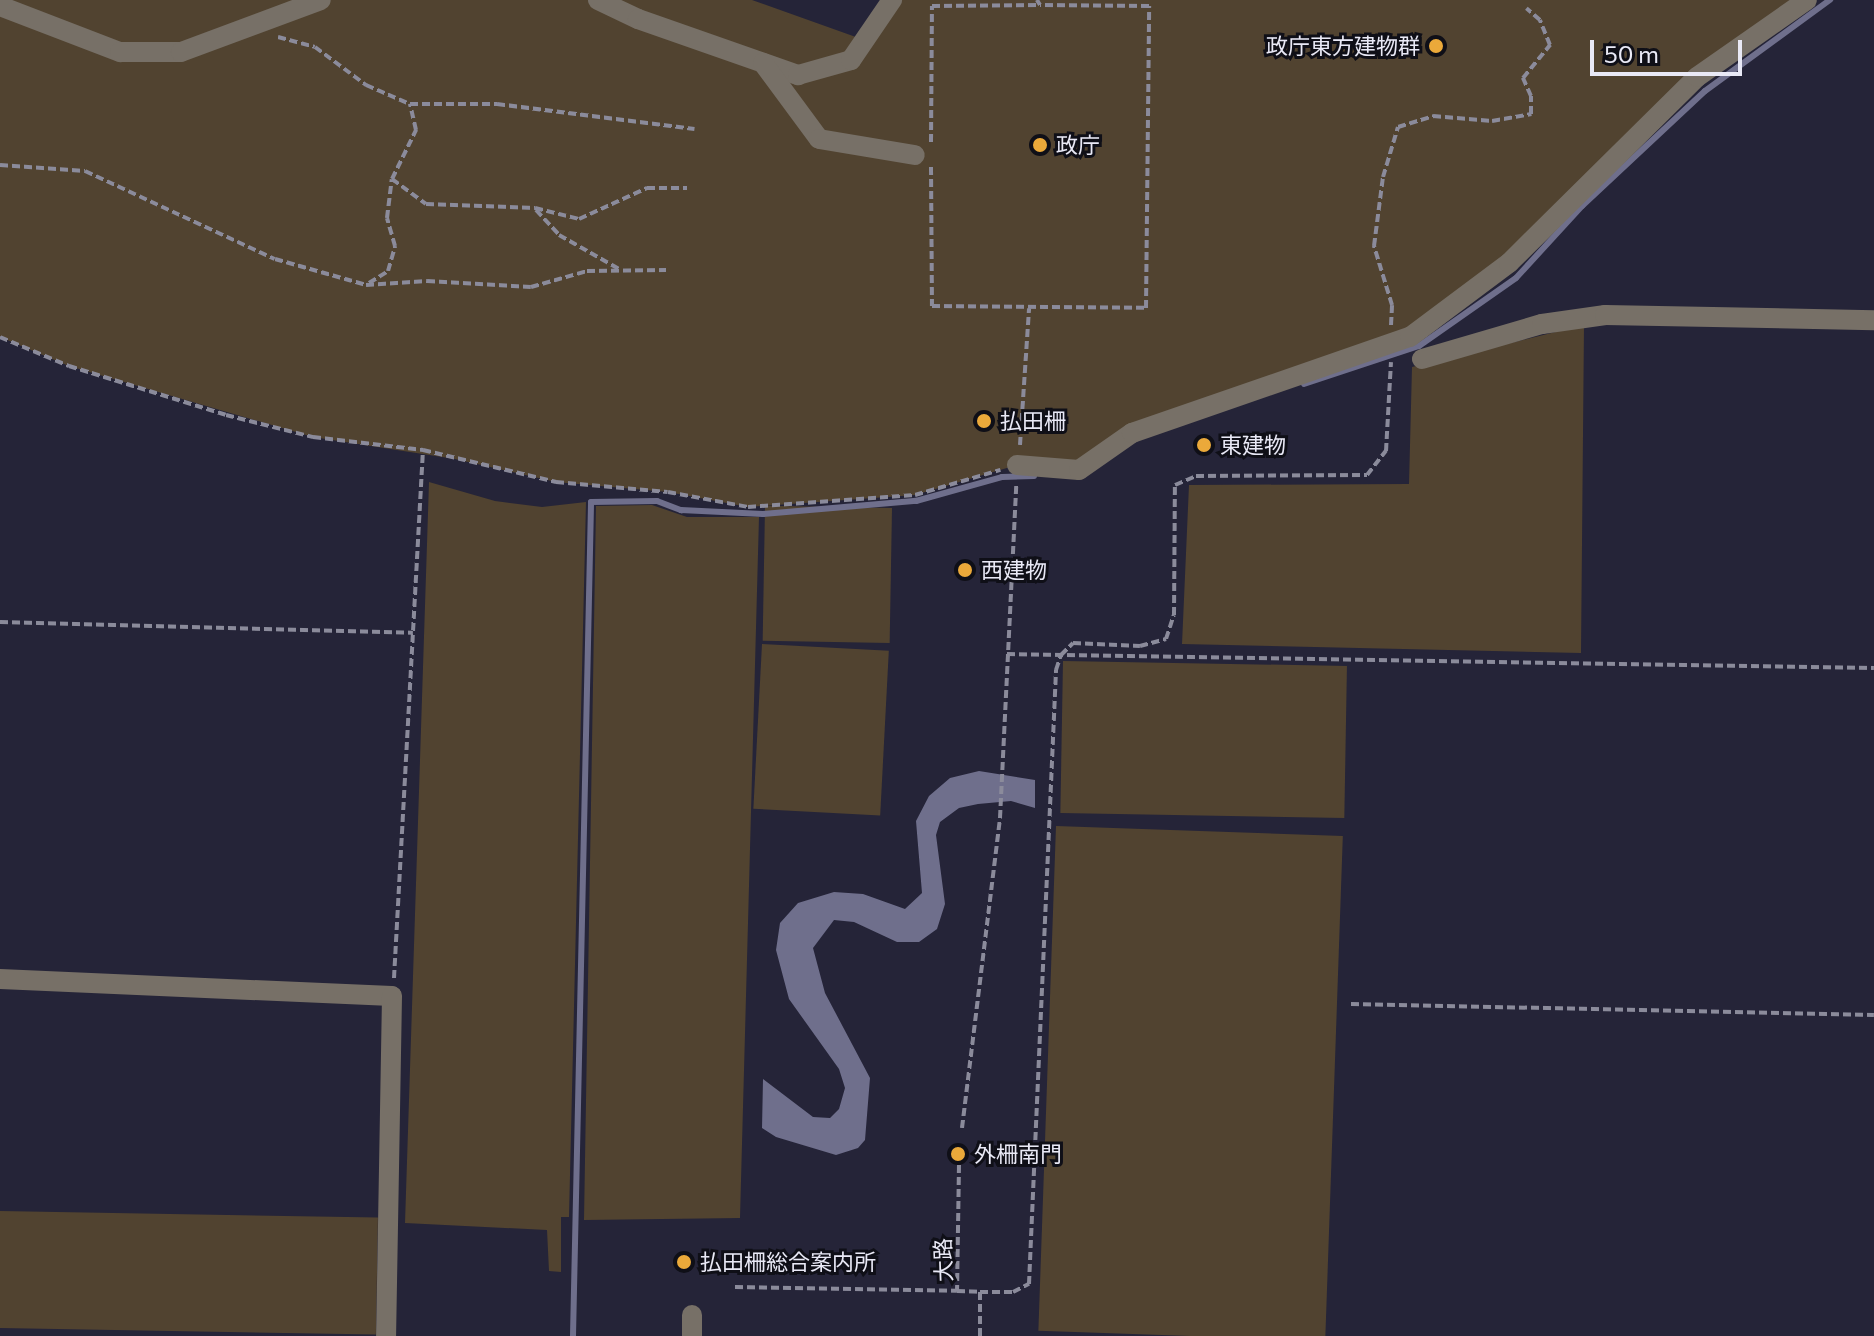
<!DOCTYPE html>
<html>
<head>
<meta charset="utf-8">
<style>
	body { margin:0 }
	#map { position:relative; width:1874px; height:1336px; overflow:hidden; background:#252438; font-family:Commissioner,"Noto Sans JP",sans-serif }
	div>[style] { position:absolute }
	.green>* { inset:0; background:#514330; transform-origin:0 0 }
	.water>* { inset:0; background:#6f6f8c }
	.stream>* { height:6px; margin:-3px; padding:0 3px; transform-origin:3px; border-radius:3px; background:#6f6f8c }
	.path>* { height:4px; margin-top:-2px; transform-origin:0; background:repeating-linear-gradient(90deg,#8b8b9b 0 8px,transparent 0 12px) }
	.minor>* { height:20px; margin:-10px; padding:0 10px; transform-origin:10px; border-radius:10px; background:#777067 }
	.dots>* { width:22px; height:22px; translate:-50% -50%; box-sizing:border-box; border:4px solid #0f0f17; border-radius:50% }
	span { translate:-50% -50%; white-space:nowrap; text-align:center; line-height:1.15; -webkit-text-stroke:6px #0f0f17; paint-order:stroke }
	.poi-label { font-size:22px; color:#e9e9f6 }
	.right { translate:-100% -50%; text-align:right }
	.left { translate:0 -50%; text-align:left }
	.street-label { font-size:22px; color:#e9e9f6 }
	.scale { position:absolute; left:1590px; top:40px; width:152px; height:36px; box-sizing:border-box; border:4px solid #e9e9f6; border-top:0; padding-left:10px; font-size:24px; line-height:28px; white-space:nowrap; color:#e9e9f6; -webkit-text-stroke:6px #0f0f17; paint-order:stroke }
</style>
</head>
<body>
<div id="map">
	<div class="green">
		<i style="clip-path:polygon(0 0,752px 0,867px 41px,892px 0,1807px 0,1697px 77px,1580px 188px,1410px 337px,1132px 433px,1079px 470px,1017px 465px,915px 495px,748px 507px,668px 492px,556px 482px,455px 459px,313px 437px,69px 366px,0 337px)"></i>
		<i style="clip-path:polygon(1584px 325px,1581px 653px,1182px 644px,1189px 485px,1409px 484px,1412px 367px)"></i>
		<i style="clip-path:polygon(429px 482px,495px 501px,542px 507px,586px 502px,569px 1217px,561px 1217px,561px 1272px,549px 1271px,547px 1230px,405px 1223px)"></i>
		<i style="clip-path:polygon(652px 505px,687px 517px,759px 517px,740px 1218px,584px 1220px,596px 506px)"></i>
		<i style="left:892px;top:508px;width:135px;height:127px;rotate:91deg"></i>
		<i style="left:762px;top:644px;width:127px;height:165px;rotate:3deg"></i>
		<i style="left:1063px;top:661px;width:284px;height:152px;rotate:1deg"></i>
		<i style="left:1056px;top:826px;width:287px;height:505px;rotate:2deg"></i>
		<i style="left:0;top:1211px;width:378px;height:117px;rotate:1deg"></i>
	</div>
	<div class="water">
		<i style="clip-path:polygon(979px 771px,1035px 780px,1035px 808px,1011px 801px,978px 804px,959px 808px,940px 822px,936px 835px,945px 904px,937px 929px,919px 942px,897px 942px,854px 922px,834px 920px,813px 948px,825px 993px,870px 1078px,865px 1140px,858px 1148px,836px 1155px,776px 1137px,762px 1128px,763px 1079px,813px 1117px,830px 1118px,839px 1109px,845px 1088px,839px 1069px,789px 999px,776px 950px,780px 923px,798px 903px,834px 892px,863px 894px,905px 909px,922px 893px,916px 821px,929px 796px,950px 778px)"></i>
	</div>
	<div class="stream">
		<i style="left:1304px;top:384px;width:121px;rotate:-18.3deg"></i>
		<i style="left:1419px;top:346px;width:118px;rotate:-35deg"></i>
		<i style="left:1516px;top:278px;width:98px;rotate:-47.5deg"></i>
		<i style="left:1582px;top:206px;width:168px;rotate:-43.1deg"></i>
		<i style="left:1705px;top:91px;width:155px;rotate:-36.1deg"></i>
		<i style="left:573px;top:1336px;width:834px;rotate:-88.76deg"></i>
		<i style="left:591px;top:502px;width:66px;rotate:-0.9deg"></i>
		<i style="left:657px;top:501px;width:26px;rotate:21deg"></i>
		<i style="left:681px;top:510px;width:82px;rotate:2.8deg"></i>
		<i style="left:763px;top:514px;width:154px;rotate:-4.9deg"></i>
		<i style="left:916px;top:501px;width:89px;rotate:-15.6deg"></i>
		<i style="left:1002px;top:477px;width:32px;rotate:-2deg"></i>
	</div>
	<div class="path">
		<i style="left:278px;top:37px;width:38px;rotate:15deg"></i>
		<i style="left:315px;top:47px;width:64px;rotate:36.7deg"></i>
		<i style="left:366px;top:85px;width:48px;rotate:23.4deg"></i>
		<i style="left:410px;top:104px;width:87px"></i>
		<i style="left:497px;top:104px;width:199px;rotate:7.2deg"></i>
		<i style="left:931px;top:142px;width:136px;rotate:-89.6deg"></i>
		<i style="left:932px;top:6px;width:108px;rotate:-0.5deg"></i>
		<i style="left:1040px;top:5px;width:6px;rotate:-121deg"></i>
		<i style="left:0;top:165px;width:85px;rotate:4deg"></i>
		<i style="left:85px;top:171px;width:209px;rotate:24.9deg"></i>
		<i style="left:275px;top:259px;width:95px;rotate:15.9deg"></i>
		<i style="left:366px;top:285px;width:61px;rotate:-3.8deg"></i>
		<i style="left:427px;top:281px;width:104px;rotate:3.3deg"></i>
		<i style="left:531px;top:287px;width:58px;rotate:-15.9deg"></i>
		<i style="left:587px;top:271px;width:79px;rotate:-0.7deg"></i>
		<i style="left:931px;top:167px;width:139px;rotate:89.6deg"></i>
		<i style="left:932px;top:306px;width:214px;rotate:0.5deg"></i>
		<i style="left:1146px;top:308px;width:302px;rotate:-89.4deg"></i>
		<i style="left:1149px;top:6px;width:109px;rotate:-179.5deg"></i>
		<i style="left:392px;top:179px;width:42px;rotate:36.3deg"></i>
		<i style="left:426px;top:204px;width:109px;rotate:2.1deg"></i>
		<i style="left:535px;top:208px;width:45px;rotate:14deg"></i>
		<i style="left:579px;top:219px;width:75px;rotate:-24.5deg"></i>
		<i style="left:647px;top:188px;width:40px"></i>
		<i style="left:536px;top:210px;width:34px;rotate:47deg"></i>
		<i style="left:559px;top:235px;width:69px;rotate:29.5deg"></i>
		<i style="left:369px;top:283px;width:22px;rotate:-32deg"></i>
		<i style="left:388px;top:271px;width:26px;rotate:-74deg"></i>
		<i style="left:395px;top:246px;width:29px;rotate:-106deg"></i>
		<i style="left:387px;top:218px;width:39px;rotate:-83deg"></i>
		<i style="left:392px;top:179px;width:55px;rotate:-63.9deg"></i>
		<i style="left:416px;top:130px;width:27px;rotate:-103deg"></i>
		<i style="left:1391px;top:325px;width:20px;rotate:-87deg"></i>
		<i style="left:1392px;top:305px;width:62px;rotate:-107deg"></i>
		<i style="left:1374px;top:246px;width:70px;rotate:-82.6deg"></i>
		<i style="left:1383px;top:177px;width:52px;rotate:-73.3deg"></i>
		<i style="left:1398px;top:127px;width:37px;rotate:-17deg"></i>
		<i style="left:1433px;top:116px;width:59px;rotate:4.8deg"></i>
		<i style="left:1492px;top:121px;width:40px;rotate:-10deg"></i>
		<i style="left:1531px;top:114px;width:18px;rotate:-90deg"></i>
		<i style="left:1531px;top:96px;width:20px;rotate:-114deg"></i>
		<i style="left:1523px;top:78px;width:43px;rotate:-50.7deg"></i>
		<i style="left:1550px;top:45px;width:27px;rotate:-112deg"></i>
		<i style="left:1540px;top:20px;width:18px;rotate:-139deg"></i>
		<i style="left:0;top:337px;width:75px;rotate:22.8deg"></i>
		<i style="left:69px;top:366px;width:164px;rotate:17.3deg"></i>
		<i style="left:226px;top:415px;width:90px;rotate:14.2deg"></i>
		<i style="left:313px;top:437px;width:111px;rotate:6.7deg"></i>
		<i style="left:423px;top:450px;width:137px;rotate:13.5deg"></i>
		<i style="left:556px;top:482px;width:112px;rotate:5.1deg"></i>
		<i style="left:668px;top:492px;width:81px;rotate:10.6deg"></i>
		<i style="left:748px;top:507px;width:167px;rotate:-4.1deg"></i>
		<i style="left:915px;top:495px;width:89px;rotate:-16.4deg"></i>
		<i style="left:1020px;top:445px;width:137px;rotate:-86.2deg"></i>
		<i style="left:0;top:622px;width:413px;rotate:1.5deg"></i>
		<i style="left:1007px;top:654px;width:867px;rotate:0.93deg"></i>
		<i style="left:394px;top:978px;width:529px;rotate:-86.86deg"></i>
		<i style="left:1351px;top:1004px;width:523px;rotate:1.2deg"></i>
		<i style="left:962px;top:1128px;width:312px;rotate:-83deg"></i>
		<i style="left:1000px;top:818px;width:333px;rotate:-87.2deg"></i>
		<i style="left:959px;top:1165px;width:126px;rotate:90.9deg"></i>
		<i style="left:957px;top:1291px;width:23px;rotate:2deg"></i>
		<i style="left:980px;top:1292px;width:44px;rotate:90deg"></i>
		<i style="left:735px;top:1287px;width:222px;rotate:1deg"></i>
		<i style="left:980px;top:1292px;width:33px"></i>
		<i style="left:1013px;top:1292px;width:18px;rotate:-27deg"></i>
		<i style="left:1029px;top:1284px;width:615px;rotate:-87.48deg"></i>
		<i style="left:1056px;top:670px;width:16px;rotate:-72deg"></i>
		<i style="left:1061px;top:655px;width:17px;rotate:-45deg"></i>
		<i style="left:1073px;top:643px;width:67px;rotate:2.6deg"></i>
		<i style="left:1140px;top:646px;width:27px;rotate:-15deg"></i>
		<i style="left:1166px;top:639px;width:25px;rotate:-72deg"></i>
		<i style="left:1174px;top:615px;width:130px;rotate:-89.6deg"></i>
		<i style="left:1175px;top:485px;width:23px;rotate:-23deg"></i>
		<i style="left:1196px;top:476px;width:171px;rotate:-0.3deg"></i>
		<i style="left:1367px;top:475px;width:31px;rotate:-52deg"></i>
		<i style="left:1386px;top:451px;width:89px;rotate:-86.8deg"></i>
	</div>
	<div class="minor">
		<i style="left:598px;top:0;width:44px;rotate:25.4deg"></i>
		<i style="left:638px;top:19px;width:170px;rotate:19.3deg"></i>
		<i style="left:798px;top:75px;width:55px;rotate:-15.8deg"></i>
		<i style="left:851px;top:60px;width:73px;rotate:-55.7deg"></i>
		<i style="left:0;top:6px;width:129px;rotate:21deg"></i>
		<i style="left:120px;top:52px;width:61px"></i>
		<i style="left:181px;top:52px;width:149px;rotate:-20.4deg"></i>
		<i style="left:763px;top:63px;width:94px;rotate:53.6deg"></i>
		<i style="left:819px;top:139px;width:97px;rotate:9.5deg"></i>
		<i style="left:1422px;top:359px;width:125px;rotate:-16.3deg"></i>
		<i style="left:1542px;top:324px;width:64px;rotate:-8.1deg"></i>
		<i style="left:1605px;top:315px;width:269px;rotate:1.1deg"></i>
		<i style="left:1017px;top:465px;width:62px;rotate:4.6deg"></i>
		<i style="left:1079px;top:470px;width:65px;rotate:-34.9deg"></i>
		<i style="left:1132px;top:433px;width:294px;rotate:-19.1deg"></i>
		<i style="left:1410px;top:337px;width:124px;rotate:-36.8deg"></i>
		<i style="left:1509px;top:263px;width:264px;rotate:-44.7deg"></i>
		<i style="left:1697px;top:77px;width:134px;rotate:-35deg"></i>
		<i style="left:0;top:979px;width:392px;rotate:2.5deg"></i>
		<i style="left:392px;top:996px;width:340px;rotate:91deg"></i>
		<i style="left:692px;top:1315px;width:21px;rotate:90deg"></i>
	</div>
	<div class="dots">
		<i style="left:1436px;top:46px;background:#eba93a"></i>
		<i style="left:1040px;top:145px;background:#eba93a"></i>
		<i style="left:984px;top:421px;background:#eba93a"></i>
		<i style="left:1204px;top:445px;background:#eba93a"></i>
		<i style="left:965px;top:570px;background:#eba93a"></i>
		<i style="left:958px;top:1154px;background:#eba93a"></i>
		<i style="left:684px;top:1262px;background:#eba93a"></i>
	</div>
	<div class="poi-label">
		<span class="right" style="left:1420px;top:46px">政庁東方建物群</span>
		<span class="left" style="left:1056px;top:145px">政庁</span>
		<span class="left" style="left:1000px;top:421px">払田柵</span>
		<span class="left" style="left:1220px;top:445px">東建物</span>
		<span class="left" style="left:981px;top:570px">西建物</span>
		<span class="left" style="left:974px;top:1154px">外柵南門</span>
		<span class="left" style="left:700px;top:1262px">払田柵総合案内所</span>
	</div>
	<div class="street-label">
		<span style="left:943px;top:1260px;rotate:-92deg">大路</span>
	</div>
	<div class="scale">50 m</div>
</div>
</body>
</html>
